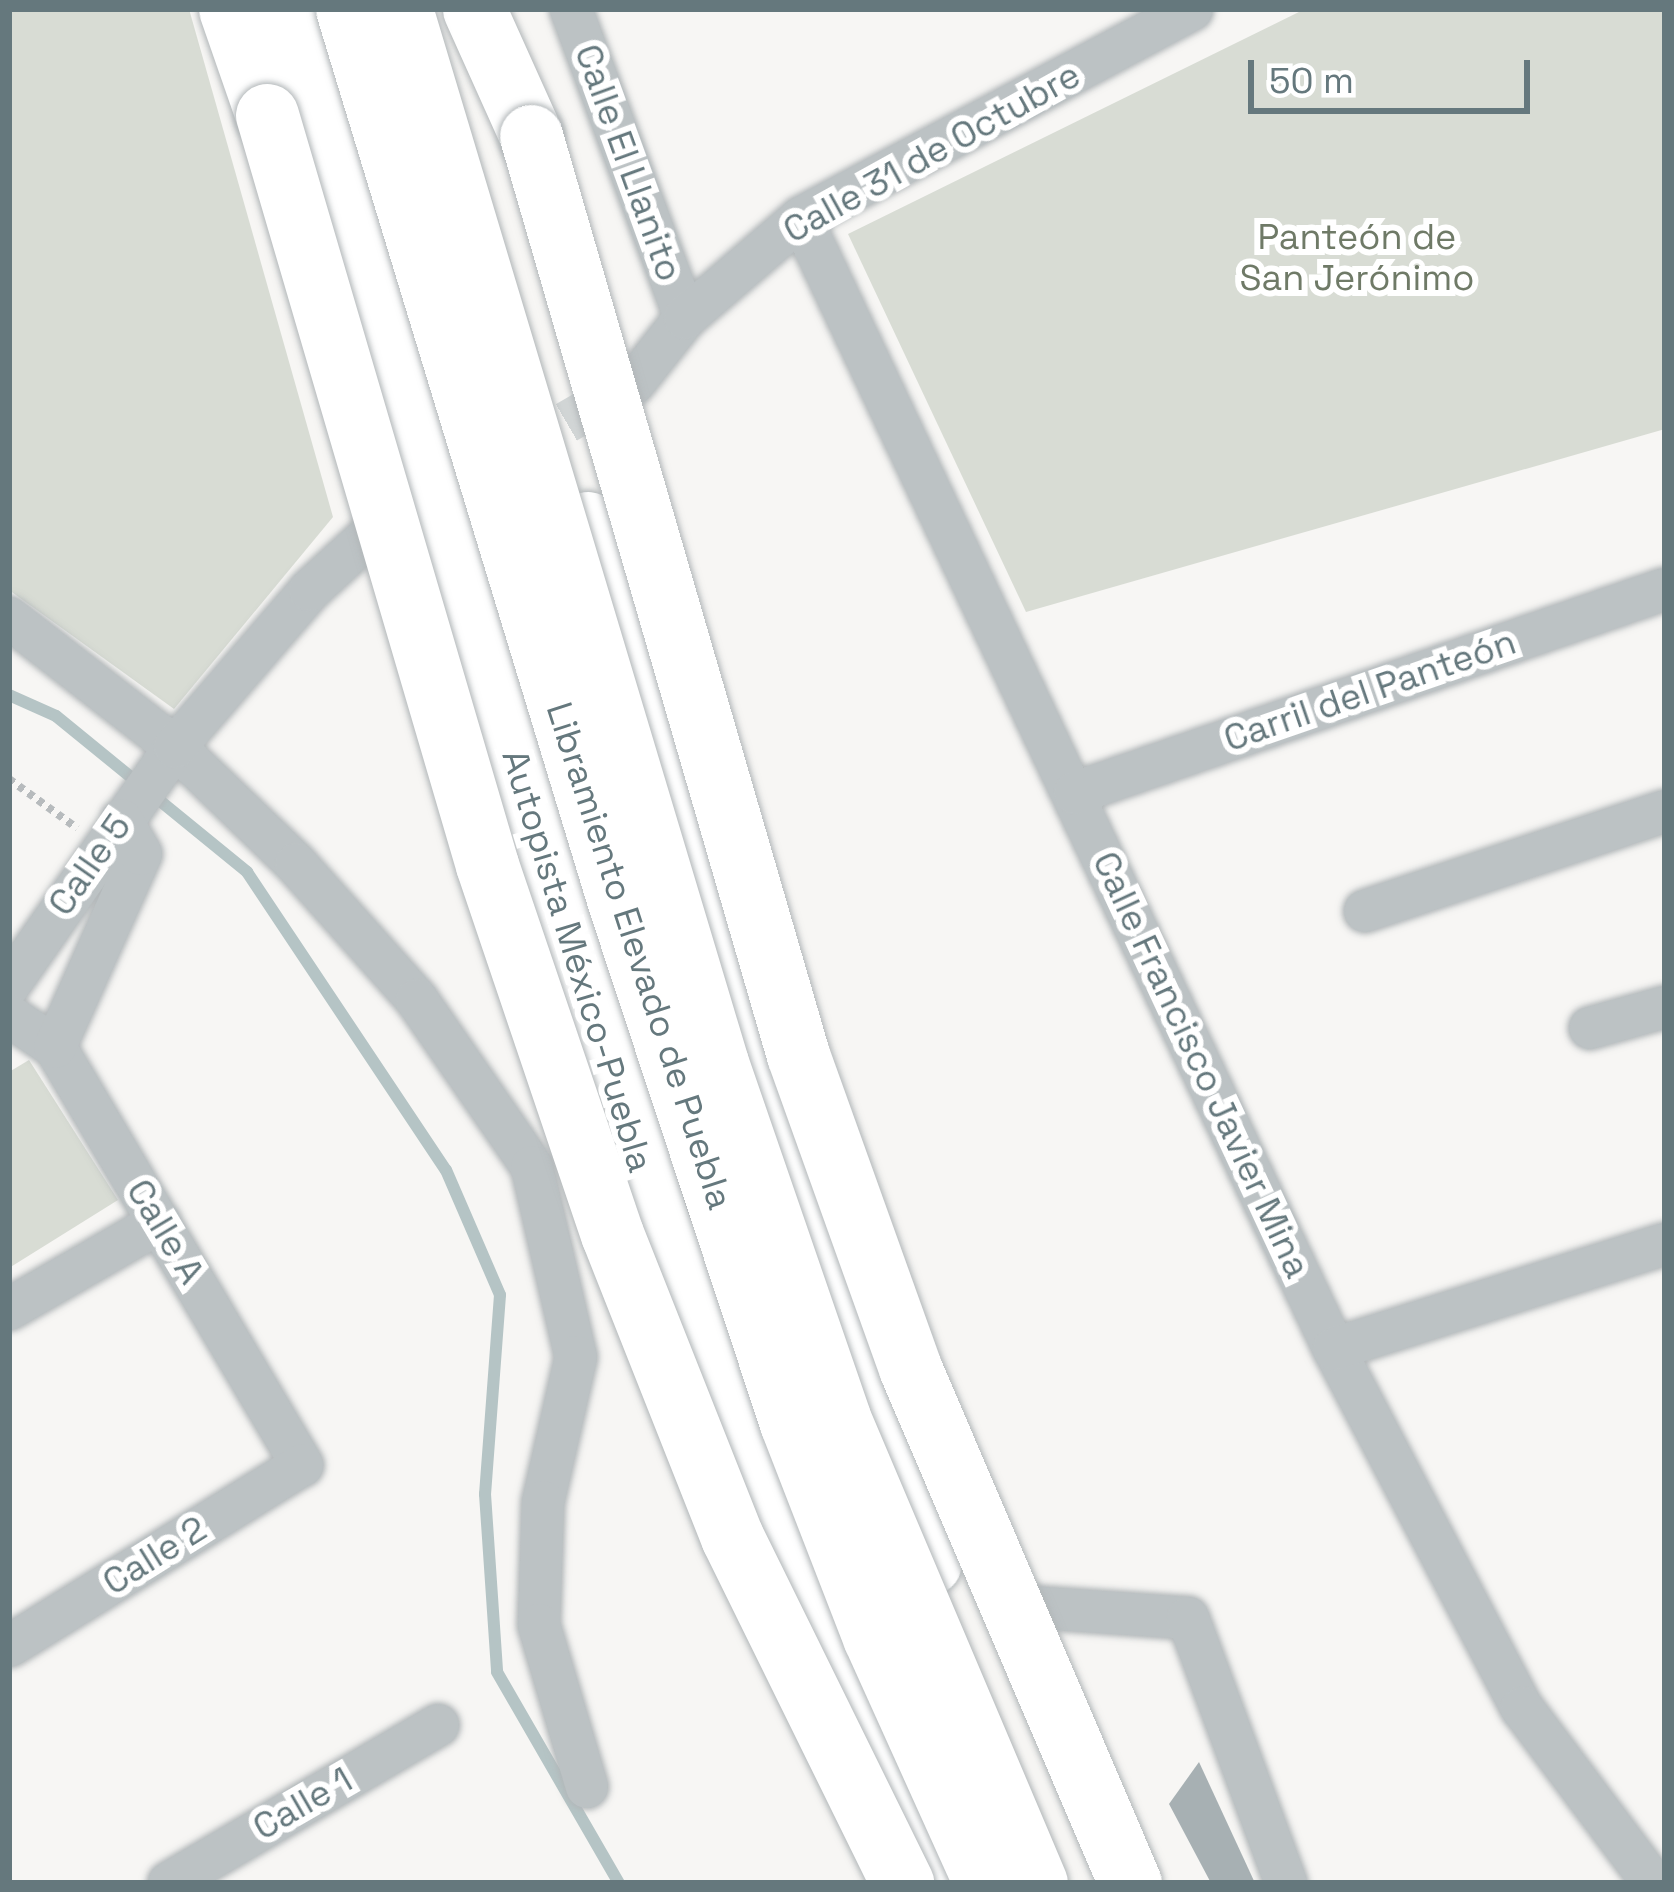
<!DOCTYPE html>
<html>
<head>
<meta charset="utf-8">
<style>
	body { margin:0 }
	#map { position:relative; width:1674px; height:1892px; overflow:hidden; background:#f7f6f4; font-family:"Space Grotesk",sans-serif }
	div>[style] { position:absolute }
	.green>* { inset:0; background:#d8dcd4 }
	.stream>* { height:12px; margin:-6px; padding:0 6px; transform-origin:6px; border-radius:6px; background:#b5c4c5 }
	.building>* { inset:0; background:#a7b0b3 }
	.minor-tunnel>* { height:42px; margin-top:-21px; transform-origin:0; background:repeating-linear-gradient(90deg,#d2d6d6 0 42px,transparent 0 63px) }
	.path>* { height:8px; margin-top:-4px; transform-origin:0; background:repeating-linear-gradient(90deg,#b7bbbd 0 6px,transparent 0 12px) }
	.roads { filter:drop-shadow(0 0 3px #b2b7b9) drop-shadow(0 0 3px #b2b7b9) }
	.minor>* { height:42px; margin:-21px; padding:0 21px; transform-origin:21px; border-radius:21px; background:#bcc2c4 }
	.highway>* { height:63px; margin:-31.5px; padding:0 31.5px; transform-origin:31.5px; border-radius:31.5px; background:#fff }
	.bridges { filter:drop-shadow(0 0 3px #b2b7b9) drop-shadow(0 0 3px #b2b7b9) }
	.highway-bridge>* { height:63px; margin:-31.5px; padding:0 31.5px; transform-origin:31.5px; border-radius:31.5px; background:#fff }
	span { translate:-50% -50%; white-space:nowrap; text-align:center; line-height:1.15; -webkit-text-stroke:12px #fff; paint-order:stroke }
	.street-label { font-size:36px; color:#65787d }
	.park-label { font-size:36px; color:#6f7a67 }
	.frame { position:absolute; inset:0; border:12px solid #65787d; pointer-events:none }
	.scale { position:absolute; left:1248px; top:60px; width:282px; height:54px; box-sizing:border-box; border:6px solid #65787d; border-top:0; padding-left:15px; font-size:36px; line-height:42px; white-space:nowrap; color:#65787d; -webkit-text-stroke:9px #fff; paint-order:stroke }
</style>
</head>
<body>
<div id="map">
	<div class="green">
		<i style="clip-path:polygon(9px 9px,189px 9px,333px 517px,174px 709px,9px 590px)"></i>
		<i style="clip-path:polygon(1305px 9px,1665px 9px,1665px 429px,1026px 612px,848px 234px)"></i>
		<i style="clip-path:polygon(29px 1060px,118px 1200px,9px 1268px,9px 1072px)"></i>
	</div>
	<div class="stream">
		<i style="left:9px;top:695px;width:51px;rotate:24.1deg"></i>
		<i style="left:56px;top:716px;width:247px;rotate:39.2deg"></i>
		<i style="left:247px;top:872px;width:358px;rotate:56.3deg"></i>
		<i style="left:446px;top:1170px;width:136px;rotate:66.6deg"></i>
		<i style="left:500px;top:1295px;width:200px;rotate:94.3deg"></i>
		<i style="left:485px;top:1494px;width:178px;rotate:86.1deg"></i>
		<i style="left:497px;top:1672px;width:244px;rotate:60deg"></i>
	</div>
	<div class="building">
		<i style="clip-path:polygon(1199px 1762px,1255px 1883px,1211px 1883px,1169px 1804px)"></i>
	</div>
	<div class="minor-tunnel">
		<i style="left:512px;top:454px;width:135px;rotate:-30.2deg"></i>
	</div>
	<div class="path">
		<i style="left:9px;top:779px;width:84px;rotate:35.8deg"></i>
	</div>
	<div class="roads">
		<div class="minor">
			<i style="left:571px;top:9px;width:329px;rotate:69.7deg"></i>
			<i style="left:801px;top:218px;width:1250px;rotate:64.77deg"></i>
			<i style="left:1334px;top:1349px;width:405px;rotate:62.4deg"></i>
			<i style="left:1522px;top:1708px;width:219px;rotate:53.2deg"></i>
			<i style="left:633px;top:384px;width:84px;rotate:-51.8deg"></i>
			<i style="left:685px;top:318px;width:153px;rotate:-40.8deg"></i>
			<i style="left:801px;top:218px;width:443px;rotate:-28.1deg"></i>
			<i style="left:9px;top:618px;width:210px;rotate:37.9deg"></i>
			<i style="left:175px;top:747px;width:168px;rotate:44deg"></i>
			<i style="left:296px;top:864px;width:182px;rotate:48.3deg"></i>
			<i style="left:417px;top:1000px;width:203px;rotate:55.4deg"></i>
			<i style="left:532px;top:1167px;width:195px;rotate:77deg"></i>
			<i style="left:576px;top:1357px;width:149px;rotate:102.8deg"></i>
			<i style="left:543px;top:1502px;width:123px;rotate:91.9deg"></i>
			<i style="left:539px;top:1625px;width:169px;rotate:73.5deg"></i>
			<i style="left:1075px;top:793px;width:624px;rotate:-19.07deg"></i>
			<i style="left:1365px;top:911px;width:316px;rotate:-18.4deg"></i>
			<i style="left:9px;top:985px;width:290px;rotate:-55.1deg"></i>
			<i style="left:175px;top:747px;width:207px;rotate:-49.3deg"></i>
			<i style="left:310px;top:590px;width:81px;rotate:-42.5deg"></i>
			<i style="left:9px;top:1016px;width:55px;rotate:34deg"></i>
			<i style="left:55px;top:1047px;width:486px;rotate:59.4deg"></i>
			<i style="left:302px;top:1465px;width:344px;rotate:148.3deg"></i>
			<i style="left:1590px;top:1028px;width:78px;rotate:-15.6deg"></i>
			<i style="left:55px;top:1047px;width:211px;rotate:-66deg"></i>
			<i style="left:141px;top:854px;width:39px;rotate:-120deg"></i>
			<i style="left:9px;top:1309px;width:174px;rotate:-29.9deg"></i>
			<i style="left:1334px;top:1349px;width:347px;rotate:-17.6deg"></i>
			<i style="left:1029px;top:1607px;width:159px;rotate:4deg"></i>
			<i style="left:1188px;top:1618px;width:283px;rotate:69.7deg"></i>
			<i style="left:169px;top:1883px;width:312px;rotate:-30.4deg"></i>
		</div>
		<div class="highway">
			<i style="left:230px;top:9px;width:112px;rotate:70.8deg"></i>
			<i style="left:287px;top:9px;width:1267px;rotate:73.02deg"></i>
			<i style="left:657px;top:1221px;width:445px;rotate:67.7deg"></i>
			<i style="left:826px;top:1633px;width:278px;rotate:64.2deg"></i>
			<i style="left:474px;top:9px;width:139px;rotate:65.8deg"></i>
			<i style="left:588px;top:523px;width:563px;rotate:73.17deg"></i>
			<i style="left:751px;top:1062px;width:532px;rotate:70.34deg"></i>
		</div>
	</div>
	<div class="bridges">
		<div class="highway-bridge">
			<i style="left:347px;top:9px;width:934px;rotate:73.06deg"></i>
			<i style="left:619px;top:902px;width:549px;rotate:71.73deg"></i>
			<i style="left:791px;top:1423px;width:230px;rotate:68.8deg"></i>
			<i style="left:874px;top:1637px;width:270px;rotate:65.7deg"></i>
			<i style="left:401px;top:9px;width:1100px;rotate:73.31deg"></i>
			<i style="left:717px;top:1063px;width:375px;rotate:71deg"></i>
			<i style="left:839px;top:1418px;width:505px;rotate:67.04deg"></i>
			<i style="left:267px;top:115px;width:782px;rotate:73.65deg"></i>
			<i style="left:487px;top:865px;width:390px;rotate:71.3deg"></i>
			<i style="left:612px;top:1234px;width:326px;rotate:68.4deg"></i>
			<i style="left:732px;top:1537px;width:386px;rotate:63.8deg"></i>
			<i style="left:531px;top:136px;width:957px;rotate:73.8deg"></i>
			<i style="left:798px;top:1055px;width:332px;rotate:70.3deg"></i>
			<i style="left:910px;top:1368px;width:560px;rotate:66.87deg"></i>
		</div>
	</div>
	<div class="street-label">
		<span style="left:932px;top:153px;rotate:-29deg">Calle 31 de Octubre</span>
		<span style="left:628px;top:163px;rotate:70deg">Calle El Llanito</span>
		<span style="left:1370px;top:691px;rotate:-19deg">Carril del Panteón</span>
		<span style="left:90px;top:865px;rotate:-55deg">Calle 5</span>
		<span style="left:639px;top:956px;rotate:72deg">Libramiento Elevado de Puebla</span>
		<span style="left:577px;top:961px;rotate:73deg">Autopista México-Puebla</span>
		<span style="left:1201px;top:1065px;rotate:65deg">Calle Francisco Javier Mina</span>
		<span style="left:165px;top:1232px;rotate:59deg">Calle A</span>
		<span style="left:155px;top:1556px;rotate:-32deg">Calle 2</span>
		<span style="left:303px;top:1804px;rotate:-30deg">Calle 1</span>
	</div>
	<div class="park-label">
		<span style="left:1357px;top:258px">Panteón de<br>San Jerónimo</span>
	</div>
	<div class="frame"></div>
	<div class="scale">50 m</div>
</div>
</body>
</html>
